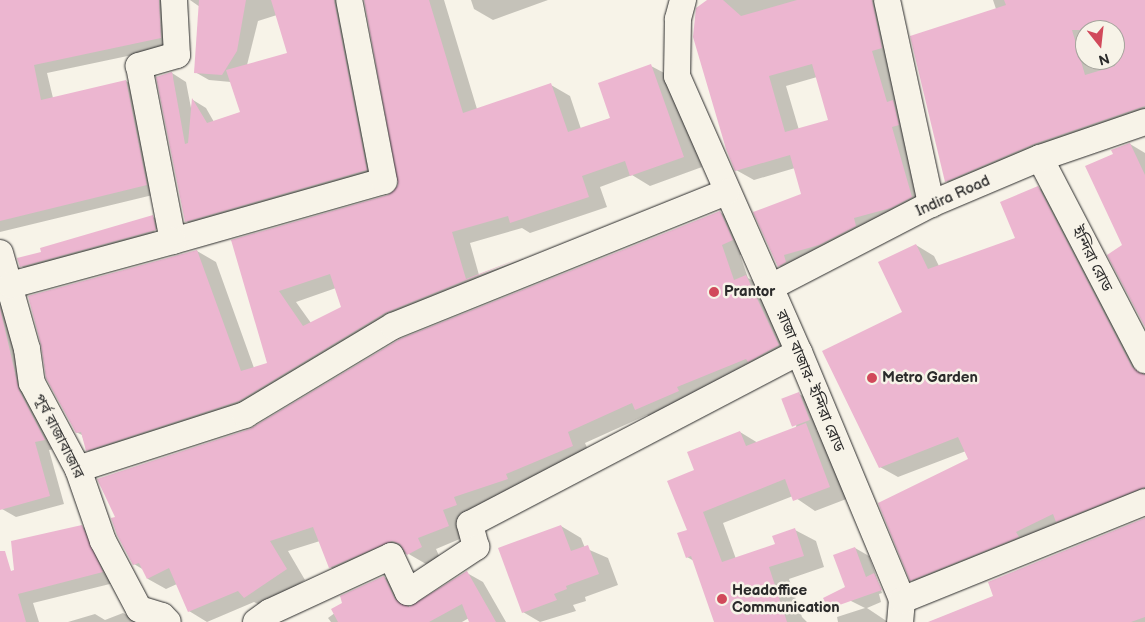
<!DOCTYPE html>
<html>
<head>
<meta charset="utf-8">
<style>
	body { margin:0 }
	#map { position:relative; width:1145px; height:622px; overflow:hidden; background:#f7f3e8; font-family:"Balsamiq Sans","Noto Sans Bengali",sans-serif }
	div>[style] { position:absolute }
	.shadow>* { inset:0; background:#0003 }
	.building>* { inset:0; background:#ecb6d0; transform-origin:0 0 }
	.roads { filter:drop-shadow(0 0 1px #2b2b2b) drop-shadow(0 0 1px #2b2b2b) }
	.minor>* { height:26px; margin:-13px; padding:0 13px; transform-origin:13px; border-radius:13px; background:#f7f3e8 }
	.dots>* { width:14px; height:14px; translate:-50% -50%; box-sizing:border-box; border:2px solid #f7f3e8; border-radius:50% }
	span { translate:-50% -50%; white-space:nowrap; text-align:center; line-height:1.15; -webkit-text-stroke:5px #f7f3e8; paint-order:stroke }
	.street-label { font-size:15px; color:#2b2b2b }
	.poi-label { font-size:15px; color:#2b2b2b; font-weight:700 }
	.left { translate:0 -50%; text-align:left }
	.north { position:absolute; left:1075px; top:20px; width:50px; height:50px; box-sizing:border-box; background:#f7f3e8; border:1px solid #a5a39c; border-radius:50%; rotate:164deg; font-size:14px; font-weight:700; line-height:20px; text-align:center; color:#2b2b2b }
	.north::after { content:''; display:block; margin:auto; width:18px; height:22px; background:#d1495b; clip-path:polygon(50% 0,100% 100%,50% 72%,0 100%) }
</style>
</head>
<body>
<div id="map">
	<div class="shadow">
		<i style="clip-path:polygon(0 0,178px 0,175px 46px,47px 73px,53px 98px,126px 81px,141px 90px,161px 193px,0 232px)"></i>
		<i style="clip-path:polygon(evenodd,352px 0,381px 178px,200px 230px,186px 221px,172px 73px,186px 82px,191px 108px,193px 100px,206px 108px,214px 122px,242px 113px,231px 82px,209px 80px,195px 72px,200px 7px,190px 0,352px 0,277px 15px,288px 54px,247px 65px,258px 21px,277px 15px)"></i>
		<i style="clip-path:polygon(evenodd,366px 0,444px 0,477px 109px,551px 85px,570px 96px,581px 129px,611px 118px,651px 66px,670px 76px,702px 167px,650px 186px,632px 175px,600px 187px,607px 207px,530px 233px,522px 228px,470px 243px,479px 275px,523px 259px,540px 268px,404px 323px,258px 411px,106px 460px,87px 450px,82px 435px,76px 432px,197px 251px,216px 262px,254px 368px,268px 364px,233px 241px,389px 197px,399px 186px,366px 0,336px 288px,343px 308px,311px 323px,296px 302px,336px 288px)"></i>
		<i style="clip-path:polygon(471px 0,548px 0,493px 20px,474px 9px)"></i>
		<i style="clip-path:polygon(evenodd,709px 0,886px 0,929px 207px,796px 276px,779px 266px,802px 195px,795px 168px,754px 180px,736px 170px,694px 37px,697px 9px,709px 0,817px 77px,830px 121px,799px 130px,786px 86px,817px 77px)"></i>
		<i style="clip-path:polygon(evenodd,993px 0,1145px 0,1145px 122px,964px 191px,946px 181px,996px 9px,993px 0,1085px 30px,1115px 30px,1115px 60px,1085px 60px,1085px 30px)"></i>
		<i style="clip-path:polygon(1130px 144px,1145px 153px,1145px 325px,1124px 245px,1114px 155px)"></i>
		<i style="clip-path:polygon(1037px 187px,1056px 198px,1145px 370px,1145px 503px,929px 590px,911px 580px,970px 460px,966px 451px,898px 477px,880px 467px,916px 245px,934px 256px,939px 266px,1017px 239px)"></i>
		<i style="clip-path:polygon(720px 212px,738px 223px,751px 251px,740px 255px,748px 278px,764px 287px,797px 355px,654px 419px,647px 415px,585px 443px,591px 457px,526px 490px,472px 508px,475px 515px,467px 536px,436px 549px,440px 558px,426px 564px,407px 553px,348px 578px,330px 567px,320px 541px,288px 551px,305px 580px,264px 607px,254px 602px,207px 622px,189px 611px,177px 584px,166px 589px,148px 579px,144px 570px,134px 564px,250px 430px)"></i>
		<i style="clip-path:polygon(evenodd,153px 217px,169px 226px,172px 240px,38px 276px,21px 266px,43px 253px,153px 217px,154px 229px,157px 229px,158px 236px,156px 237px,154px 229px)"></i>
		<i style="clip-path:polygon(0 299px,59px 448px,49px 450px,64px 504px,16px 517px,2px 509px,0 502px)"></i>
		<i style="clip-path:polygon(799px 394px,812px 401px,823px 428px,816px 430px,826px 436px,849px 498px,815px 511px,793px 496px,723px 523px,736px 559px,777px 545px,795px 530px,816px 541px,824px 567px,789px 579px,802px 617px,807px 622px,722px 622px,694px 561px,687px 557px,696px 471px,740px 432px,758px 443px,796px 428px)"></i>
		<i style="clip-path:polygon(1145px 519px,1145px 622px,930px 622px,995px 596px)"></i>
		<i style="clip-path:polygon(81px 526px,98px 536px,118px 582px,33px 603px,39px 622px,0 622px,0 576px,15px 571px)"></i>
		<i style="clip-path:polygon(561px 526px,581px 538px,585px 548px,608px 558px,618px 585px,585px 597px,586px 601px,573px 605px,576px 611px,540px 622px,523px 612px)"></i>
		<i style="clip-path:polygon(855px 548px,869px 556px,882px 593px,879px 594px,881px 602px,867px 608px,888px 622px,838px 622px,837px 617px,865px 608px,851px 601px)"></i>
		<i style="clip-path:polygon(467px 573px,483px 582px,506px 622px,471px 622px,469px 618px,462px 622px,331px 622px,328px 618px,384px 577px,400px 587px,410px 608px)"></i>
		<i style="clip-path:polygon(123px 613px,139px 622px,68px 622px,95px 614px,105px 620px)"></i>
	</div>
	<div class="building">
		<i style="clip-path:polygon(0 0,159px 0,161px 38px,34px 65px,41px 100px,126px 80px,147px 185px,0 221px)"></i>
		<i style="clip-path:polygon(199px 0,246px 0,237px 51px,222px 75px,194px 73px)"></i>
		<i style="clip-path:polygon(271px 0,334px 0,367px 170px,185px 222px,156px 77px,172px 72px,185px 144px,188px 143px,192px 98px,207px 123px,240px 112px,226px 70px,287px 53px)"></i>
		<i style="clip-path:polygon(evenodd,364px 0,429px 0,463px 113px,551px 83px,568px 132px,610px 118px,598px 83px,651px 64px,684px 157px,630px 176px,625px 161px,582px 176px,589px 197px,510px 223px,508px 216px,452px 232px,466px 279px,523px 257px,385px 313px,239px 401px,86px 451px,81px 432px,76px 433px,46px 378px,41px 345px,28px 296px,197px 250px,241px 371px,267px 363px,231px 240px,388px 195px,398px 185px,364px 0,330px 274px,341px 307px,303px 326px,279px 291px,330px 274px)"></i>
		<i style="clip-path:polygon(evenodd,707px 0,723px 0,741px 16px,797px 0,872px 0,882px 48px,872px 51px,887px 102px,893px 100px,899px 125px,892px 127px,912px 197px,891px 208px,854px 218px,856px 226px,819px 245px,784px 255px,786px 262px,778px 267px,753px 212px,801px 194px,790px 155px,735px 171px,726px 149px,693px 37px,696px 8px,707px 0,812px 64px,828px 120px,785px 132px,769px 76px,812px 64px)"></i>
		<i style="clip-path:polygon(evenodd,1004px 0,1145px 0,1145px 106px,1034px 144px,945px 182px,910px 36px,1006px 5px,1004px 0,1072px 30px,1115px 30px,1115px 66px,1085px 75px,1072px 30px)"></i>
		<i style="clip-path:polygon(1130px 143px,1145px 175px,1145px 327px,1107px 255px,1122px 245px,1085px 166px,1113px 154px,1111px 150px)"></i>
		<i style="clip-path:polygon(1038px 186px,1132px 367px,1145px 375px,1145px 487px,1056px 522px,1053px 514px,1016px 532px,1019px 537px,910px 581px,878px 503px,968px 459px,958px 437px,879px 468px,822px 351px,902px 312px,878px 262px,916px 244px,928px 269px,1015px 238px,1000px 202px)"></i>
		<i style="clip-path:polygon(720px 211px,733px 240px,722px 245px,734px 280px,746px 275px,779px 345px,748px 362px,746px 359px,677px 387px,679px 391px,635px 410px,632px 403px,568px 432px,573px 446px,506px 474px,508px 479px,454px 497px,457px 505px,443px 510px,449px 526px,418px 538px,422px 547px,407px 555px,400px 544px,392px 541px,329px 568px,313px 527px,270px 541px,287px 569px,244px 598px,238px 591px,188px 612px,169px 568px,147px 579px,139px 563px,133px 565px,117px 535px,111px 518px,115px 517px,97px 479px,250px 429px,400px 339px)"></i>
		<i style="clip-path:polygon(153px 215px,156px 230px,20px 267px,17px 258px,41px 252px,40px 248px)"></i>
		<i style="clip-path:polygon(0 308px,19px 390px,45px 440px,35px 442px,50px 496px,0 510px)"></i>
		<i style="left:799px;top:392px;width:30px;height:19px;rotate:69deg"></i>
		<i style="clip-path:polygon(806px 423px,830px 487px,793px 501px,785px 479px,703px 512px,722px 562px,775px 544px,772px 536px,795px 528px,804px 556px,769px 567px,787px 622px,714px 622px,691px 556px,686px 558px,677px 533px,687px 530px,667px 481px,694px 470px,687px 452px,740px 431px,746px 446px)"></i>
		<i style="clip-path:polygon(1145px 518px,1145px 617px,1131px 622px,928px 622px,993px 596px,988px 582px)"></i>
		<i style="clip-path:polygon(82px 525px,103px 572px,18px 594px,26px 622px,0 622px,0 551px,5px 551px,11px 571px,14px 570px,11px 541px)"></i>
		<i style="clip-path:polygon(561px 525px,571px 551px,588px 545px,599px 574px,566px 586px,567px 589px,554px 594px,557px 600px,522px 613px,498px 548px)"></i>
		<i style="clip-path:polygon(855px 547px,866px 577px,874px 573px,882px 590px,828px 609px,823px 598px,845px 587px,833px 555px)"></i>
		<i style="clip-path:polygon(467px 571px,496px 622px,469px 622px,462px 604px,429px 622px,338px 622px,331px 609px,342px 603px,340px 596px,384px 576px,395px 599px,409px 607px)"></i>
	</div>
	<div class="roads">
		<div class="minor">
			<i style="left:174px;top:0;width:55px;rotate:86.9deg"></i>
			<i style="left:177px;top:55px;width:40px;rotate:164deg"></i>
			<i style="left:139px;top:66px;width:178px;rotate:79deg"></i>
			<i style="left:173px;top:241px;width:219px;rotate:-15.9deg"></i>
			<i style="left:384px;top:181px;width:184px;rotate:-100.9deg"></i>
			<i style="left:683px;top:0;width:20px;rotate:105deg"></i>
			<i style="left:678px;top:19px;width:57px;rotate:91deg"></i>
			<i style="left:677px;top:76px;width:302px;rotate:66.2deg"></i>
			<i style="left:799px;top:352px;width:269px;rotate:67.4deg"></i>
			<i style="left:902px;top:600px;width:22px;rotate:95deg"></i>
			<i style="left:887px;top:0;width:209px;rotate:77.8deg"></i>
			<i style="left:1040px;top:158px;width:228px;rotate:62.5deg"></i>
			<i style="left:0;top:253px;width:100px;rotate:74.3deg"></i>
			<i style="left:27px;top:349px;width:34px;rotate:82deg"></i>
			<i style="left:32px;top:383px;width:98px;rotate:61.9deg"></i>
			<i style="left:78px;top:469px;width:76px;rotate:70.9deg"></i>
			<i style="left:103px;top:541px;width:77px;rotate:62.1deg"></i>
			<i style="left:139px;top:609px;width:24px;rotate:17deg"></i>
			<i style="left:162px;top:616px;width:8px;rotate:45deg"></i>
			<i style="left:11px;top:285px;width:168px;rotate:-15.2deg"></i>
			<i style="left:769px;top:288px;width:182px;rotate:-27.4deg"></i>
			<i style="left:931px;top:204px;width:118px;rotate:-22.9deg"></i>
			<i style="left:1040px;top:158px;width:111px;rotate:-18.9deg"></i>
			<i style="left:78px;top:469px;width:176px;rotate:-17.9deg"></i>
			<i style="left:245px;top:415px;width:173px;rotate:-31deg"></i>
			<i style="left:393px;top:326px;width:359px;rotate:-21.9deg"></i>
			<i style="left:902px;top:600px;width:262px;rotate:-22deg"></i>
			<i style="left:256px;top:622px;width:17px;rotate:-36deg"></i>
			<i style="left:270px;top:612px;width:133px;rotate:-24.8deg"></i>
			<i style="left:391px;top:556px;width:40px;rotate:65deg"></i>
			<i style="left:408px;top:592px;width:82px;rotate:-33.5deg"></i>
			<i style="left:476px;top:547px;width:24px;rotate:-105deg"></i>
			<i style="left:470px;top:524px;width:371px;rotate:-27.6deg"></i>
		</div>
	</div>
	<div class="dots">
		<i style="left:714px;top:292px;background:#d1495b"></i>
		<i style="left:872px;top:378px;background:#d1495b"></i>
		<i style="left:722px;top:599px;background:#d1495b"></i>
	</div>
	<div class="street-label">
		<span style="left:953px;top:196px;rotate:-24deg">Indira Road</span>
		<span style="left:1092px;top:259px;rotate:63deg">ইন্দিরা রোড</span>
		<span style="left:810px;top:381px;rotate:67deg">রাজা বাজার- ইন্দিরা রোড</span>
		<span style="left:59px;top:436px;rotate:63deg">পূর্ব রাজাবাজার</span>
	</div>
	<div class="poi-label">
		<span class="left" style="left:724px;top:292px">Prantor</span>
		<span class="left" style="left:882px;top:378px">Metro Garden</span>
		<span class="left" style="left:732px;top:599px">Headoffice<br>Communication</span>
	</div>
	<div class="north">N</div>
</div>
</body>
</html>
